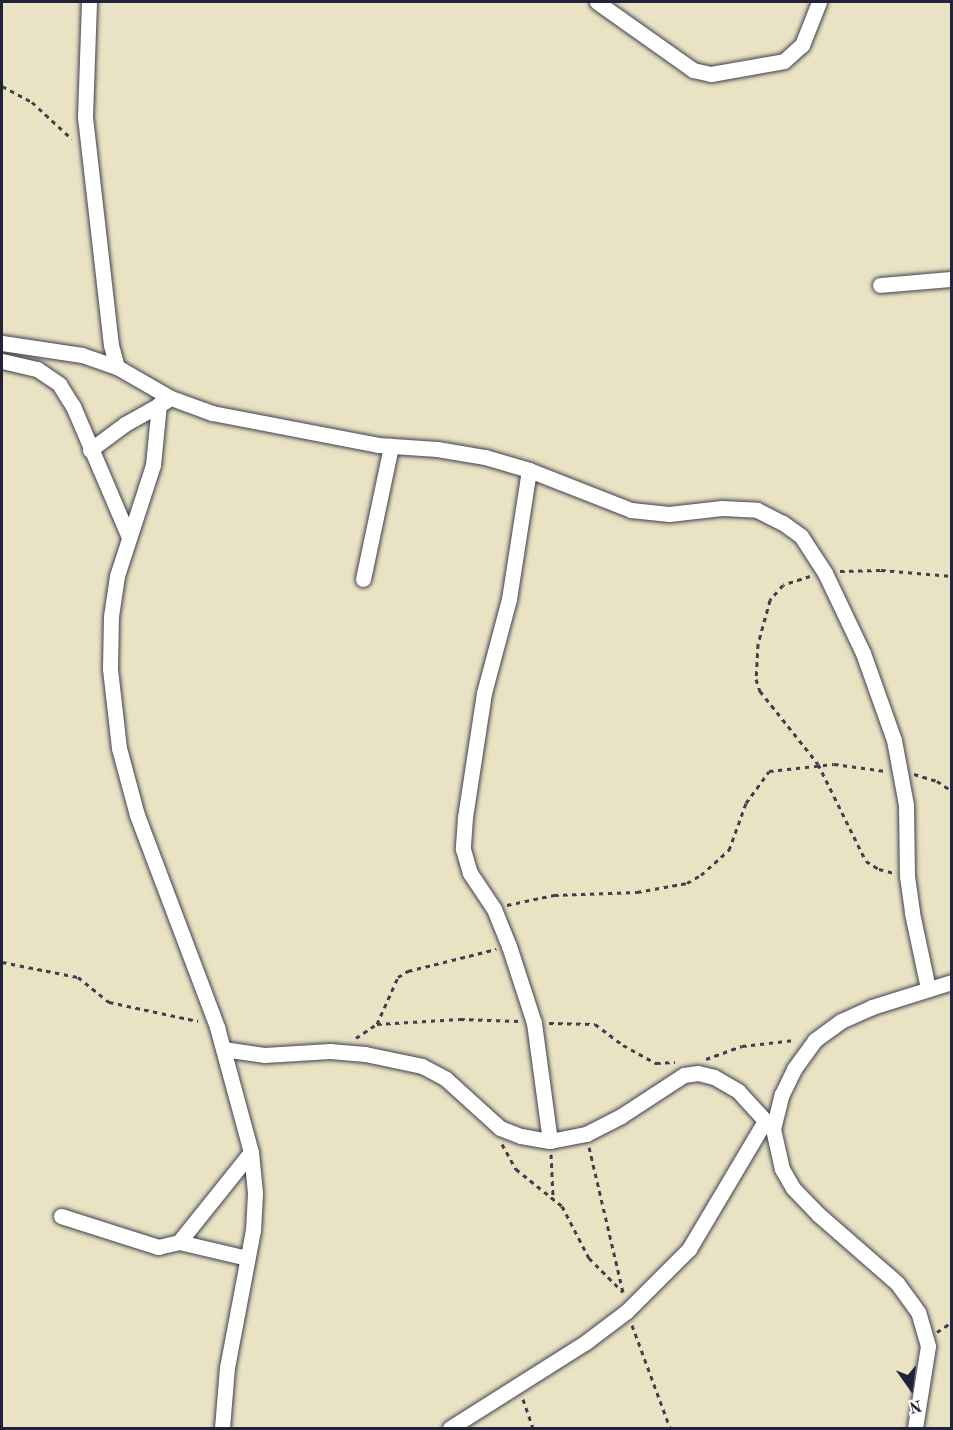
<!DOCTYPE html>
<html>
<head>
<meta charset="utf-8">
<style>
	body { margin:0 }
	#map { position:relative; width:953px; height:1430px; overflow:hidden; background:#e9e3c3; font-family:"Old Standard TT",serif }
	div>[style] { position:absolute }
	.path>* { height:3px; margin-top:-1.5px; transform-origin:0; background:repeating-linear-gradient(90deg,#403f4f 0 4.5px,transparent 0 9px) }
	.roads { filter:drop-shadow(0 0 2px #403f4f) drop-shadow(0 0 2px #403f4f) }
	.minor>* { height:15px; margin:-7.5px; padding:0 7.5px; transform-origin:7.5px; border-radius:7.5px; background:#fff }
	span { translate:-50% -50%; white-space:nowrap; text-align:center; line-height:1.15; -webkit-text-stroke:6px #fff; paint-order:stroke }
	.frame { position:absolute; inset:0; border:3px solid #22223b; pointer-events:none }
	.north { position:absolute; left:881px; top:1358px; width:60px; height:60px; -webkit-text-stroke:4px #fff; paint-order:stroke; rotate:166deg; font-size:16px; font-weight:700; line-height:24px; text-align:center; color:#22223b }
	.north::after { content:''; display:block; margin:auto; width:21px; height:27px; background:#22223b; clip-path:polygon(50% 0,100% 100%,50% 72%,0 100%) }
</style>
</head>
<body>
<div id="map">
	<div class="path">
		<i style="left:2px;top:86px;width:34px;rotate:28deg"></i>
		<i style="left:32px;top:102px;width:54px;rotate:42.8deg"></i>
		<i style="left:840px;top:571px;width:41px;rotate:-1.4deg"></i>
		<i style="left:881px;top:570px;width:71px;rotate:4.8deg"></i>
		<i style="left:810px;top:576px;width:28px;rotate:162deg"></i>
		<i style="left:783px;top:585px;width:20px;rotate:131deg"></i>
		<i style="left:770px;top:600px;width:46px;rotate:105.3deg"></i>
		<i style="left:758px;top:644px;width:35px;rotate:93deg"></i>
		<i style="left:756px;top:679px;width:13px;rotate:72deg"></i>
		<i style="left:760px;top:691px;width:93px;rotate:51.5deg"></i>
		<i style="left:818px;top:764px;width:108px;rotate:63.7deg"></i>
		<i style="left:866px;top:861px;width:15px;rotate:32deg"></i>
		<i style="left:879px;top:869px;width:16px;rotate:15deg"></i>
		<i style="left:914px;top:774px;width:24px;rotate:17deg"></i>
		<i style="left:937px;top:781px;width:18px;rotate:34deg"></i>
		<i style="left:507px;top:905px;width:48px;rotate:-12deg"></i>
		<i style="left:554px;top:895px;width:83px;rotate:-2.1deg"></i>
		<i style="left:637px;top:892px;width:51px;rotate:-10.2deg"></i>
		<i style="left:687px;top:883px;width:16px;rotate:-30deg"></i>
		<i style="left:701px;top:875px;width:38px;rotate:-42deg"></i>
		<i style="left:729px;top:850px;width:50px;rotate:-70.1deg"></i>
		<i style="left:746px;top:803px;width:39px;rotate:-54deg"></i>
		<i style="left:769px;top:771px;width:65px;rotate:-6.1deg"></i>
		<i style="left:834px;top:764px;width:52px;rotate:7.7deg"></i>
		<i style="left:2px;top:962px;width:77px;rotate:11.2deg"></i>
		<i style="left:78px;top:977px;width:40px;rotate:39deg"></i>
		<i style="left:109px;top:1002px;width:91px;rotate:12.1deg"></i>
		<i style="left:549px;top:1023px;width:46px;rotate:1.2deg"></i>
		<i style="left:595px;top:1024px;width:35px;rotate:37deg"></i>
		<i style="left:623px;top:1045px;width:38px;rotate:29deg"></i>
		<i style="left:656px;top:1063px;width:19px;rotate:-3deg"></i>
		<i style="left:377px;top:1024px;width:83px;rotate:-3.4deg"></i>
		<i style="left:460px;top:1019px;width:59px;rotate:1.9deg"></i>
		<i style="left:356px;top:1038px;width:25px;rotate:-34deg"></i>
		<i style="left:377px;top:1024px;width:51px;rotate:-65.9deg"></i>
		<i style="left:398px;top:977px;width:12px;rotate:-31deg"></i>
		<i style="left:408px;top:971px;width:91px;rotate:-14deg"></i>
		<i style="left:706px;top:1059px;width:38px;rotate:-20deg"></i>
		<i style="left:742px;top:1046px;width:53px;rotate:-6.5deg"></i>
		<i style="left:502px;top:1144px;width:29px;rotate:61deg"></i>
		<i style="left:516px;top:1169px;width:59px;rotate:38.8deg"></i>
		<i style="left:562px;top:1206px;width:59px;rotate:62.6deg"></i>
		<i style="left:589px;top:1258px;width:48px;rotate:45deg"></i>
		<i style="left:589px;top:1147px;width:149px;rotate:76.8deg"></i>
		<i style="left:551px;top:1154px;width:43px;rotate:87.3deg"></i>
		<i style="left:632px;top:1325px;width:110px;rotate:69.7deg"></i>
		<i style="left:937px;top:1332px;width:18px;rotate:-34deg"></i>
		<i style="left:523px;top:1399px;width:31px;rotate:71deg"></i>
	</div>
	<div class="roads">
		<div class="minor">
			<i style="left:89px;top:2px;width:115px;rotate:92deg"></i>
			<i style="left:85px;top:117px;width:229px;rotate:83.5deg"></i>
			<i style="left:111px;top:345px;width:23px;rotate:75deg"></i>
			<i style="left:597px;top:2px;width:118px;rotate:35.3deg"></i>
			<i style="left:693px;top:70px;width:18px;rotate:13deg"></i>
			<i style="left:711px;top:74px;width:74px;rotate:-10.1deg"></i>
			<i style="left:784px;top:61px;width:24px;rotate:-42deg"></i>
			<i style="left:802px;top:45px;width:46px;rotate:-68.4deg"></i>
			<i style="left:880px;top:285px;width:72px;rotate:-4.8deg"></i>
			<i style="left:2px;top:343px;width:81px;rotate:8.5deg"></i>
			<i style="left:82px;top:355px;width:37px;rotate:19deg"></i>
			<i style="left:117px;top:367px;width:62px;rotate:29.9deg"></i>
			<i style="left:171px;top:398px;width:44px;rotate:20.1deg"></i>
			<i style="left:212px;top:413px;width:169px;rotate:10.9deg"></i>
			<i style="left:378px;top:445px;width:59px;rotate:3.9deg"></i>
			<i style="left:437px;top:449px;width:49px;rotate:9.5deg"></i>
			<i style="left:485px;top:457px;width:46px;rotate:16.5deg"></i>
			<i style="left:529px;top:470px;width:110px;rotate:21.4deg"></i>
			<i style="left:631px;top:510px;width:38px;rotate:6deg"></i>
			<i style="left:669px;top:514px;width:53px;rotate:-6.5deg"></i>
			<i style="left:722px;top:508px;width:35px;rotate:3deg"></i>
			<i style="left:757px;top:510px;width:29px;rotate:27deg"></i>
			<i style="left:783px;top:523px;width:22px;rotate:36deg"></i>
			<i style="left:801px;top:536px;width:44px;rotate:57deg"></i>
			<i style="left:825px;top:573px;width:89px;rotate:64.6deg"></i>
			<i style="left:863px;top:653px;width:92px;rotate:70.4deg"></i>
			<i style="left:894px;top:740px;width:66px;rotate:79.5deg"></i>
			<i style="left:906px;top:805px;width:71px;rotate:89.2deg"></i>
			<i style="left:907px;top:876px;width:37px;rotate:82deg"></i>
			<i style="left:912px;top:913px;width:77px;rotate:78deg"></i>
			<i style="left:2px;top:361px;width:36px;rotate:13deg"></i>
			<i style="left:37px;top:369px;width:27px;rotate:34deg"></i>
			<i style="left:59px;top:384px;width:26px;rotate:58deg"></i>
			<i style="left:73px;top:406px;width:142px;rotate:66.9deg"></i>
			<i style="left:159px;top:404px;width:61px;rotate:95.6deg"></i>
			<i style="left:153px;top:465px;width:117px;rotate:108deg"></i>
			<i style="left:117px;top:576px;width:40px;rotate:98.5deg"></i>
			<i style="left:111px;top:616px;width:53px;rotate:91.1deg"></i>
			<i style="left:110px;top:669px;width:80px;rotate:83.5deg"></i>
			<i style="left:119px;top:748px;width:69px;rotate:75deg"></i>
			<i style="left:137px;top:815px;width:227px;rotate:69.3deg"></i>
			<i style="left:217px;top:1027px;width:130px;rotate:74.8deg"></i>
			<i style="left:251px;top:1152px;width:41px;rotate:84.4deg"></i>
			<i style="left:255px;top:1193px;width:37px;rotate:93deg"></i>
			<i style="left:253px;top:1230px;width:139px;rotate:100.7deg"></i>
			<i style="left:227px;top:1367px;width:61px;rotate:94.7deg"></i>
			<i style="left:90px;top:450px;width:44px;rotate:-36.6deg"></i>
			<i style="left:125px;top:424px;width:47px;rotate:-29.3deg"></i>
			<i style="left:529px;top:470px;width:131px;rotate:98.8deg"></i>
			<i style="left:509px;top:599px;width:97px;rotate:104.9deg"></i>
			<i style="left:484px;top:693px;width:125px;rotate:98.7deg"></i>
			<i style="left:465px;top:817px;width:32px;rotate:94deg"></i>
			<i style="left:463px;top:849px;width:25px;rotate:74deg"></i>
			<i style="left:470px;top:873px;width:43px;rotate:56.3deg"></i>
			<i style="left:494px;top:909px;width:40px;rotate:68deg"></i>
			<i style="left:509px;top:946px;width:81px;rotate:72deg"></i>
			<i style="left:534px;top:1023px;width:119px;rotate:82.3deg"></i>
			<i style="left:363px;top:579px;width:136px;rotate:-78.1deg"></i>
			<i style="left:223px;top:1049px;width:41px;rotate:8.3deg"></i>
			<i style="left:264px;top:1055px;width:66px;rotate:-3.5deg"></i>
			<i style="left:330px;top:1051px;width:35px;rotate:5deg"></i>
			<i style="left:365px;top:1054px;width:58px;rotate:11.9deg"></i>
			<i style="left:422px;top:1066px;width:27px;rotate:28deg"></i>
			<i style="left:446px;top:1079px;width:73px;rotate:42.2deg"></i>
			<i style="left:500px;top:1128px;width:22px;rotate:21deg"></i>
			<i style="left:521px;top:1136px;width:29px;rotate:10deg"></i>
			<i style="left:550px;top:1141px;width:37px;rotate:-11deg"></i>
			<i style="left:586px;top:1134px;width:39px;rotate:-27deg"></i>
			<i style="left:621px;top:1116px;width:75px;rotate:-33.1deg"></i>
			<i style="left:684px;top:1075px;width:14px;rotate:-8deg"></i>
			<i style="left:698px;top:1073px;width:16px;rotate:14deg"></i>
			<i style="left:714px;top:1077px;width:28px;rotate:30deg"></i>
			<i style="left:738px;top:1091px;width:52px;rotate:47.4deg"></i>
			<i style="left:61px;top:1216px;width:102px;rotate:17.7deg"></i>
			<i style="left:158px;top:1247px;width:22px;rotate:-13deg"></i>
			<i style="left:179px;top:1242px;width:115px;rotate:-51.3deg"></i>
			<i style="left:179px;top:1242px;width:70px;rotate:13.2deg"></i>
			<i style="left:450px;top:1428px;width:161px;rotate:-32.3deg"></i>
			<i style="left:586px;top:1342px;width:51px;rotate:-37.1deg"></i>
			<i style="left:627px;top:1311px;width:88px;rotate:-45deg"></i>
			<i style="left:689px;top:1249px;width:149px;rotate:-59.3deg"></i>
			<i style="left:915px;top:1428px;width:83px;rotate:-81deg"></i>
			<i style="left:928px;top:1346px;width:35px;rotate:-106deg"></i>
			<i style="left:918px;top:1312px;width:36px;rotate:-126deg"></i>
			<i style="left:897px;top:1283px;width:105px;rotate:-138.9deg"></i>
			<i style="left:818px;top:1214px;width:36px;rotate:-134deg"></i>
			<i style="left:793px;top:1188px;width:22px;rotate:-120deg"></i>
			<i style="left:782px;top:1169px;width:41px;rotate:-102.7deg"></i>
			<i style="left:773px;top:1129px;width:36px;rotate:-76deg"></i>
			<i style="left:782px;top:1094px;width:28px;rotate:-64deg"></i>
			<i style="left:794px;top:1069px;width:36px;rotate:-54deg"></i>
			<i style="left:815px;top:1040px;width:32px;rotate:-36deg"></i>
			<i style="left:841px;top:1021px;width:34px;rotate:-24deg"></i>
			<i style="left:872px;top:1007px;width:84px;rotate:-17.4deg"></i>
		</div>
	</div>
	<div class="frame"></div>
	<div class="north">N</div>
</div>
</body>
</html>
